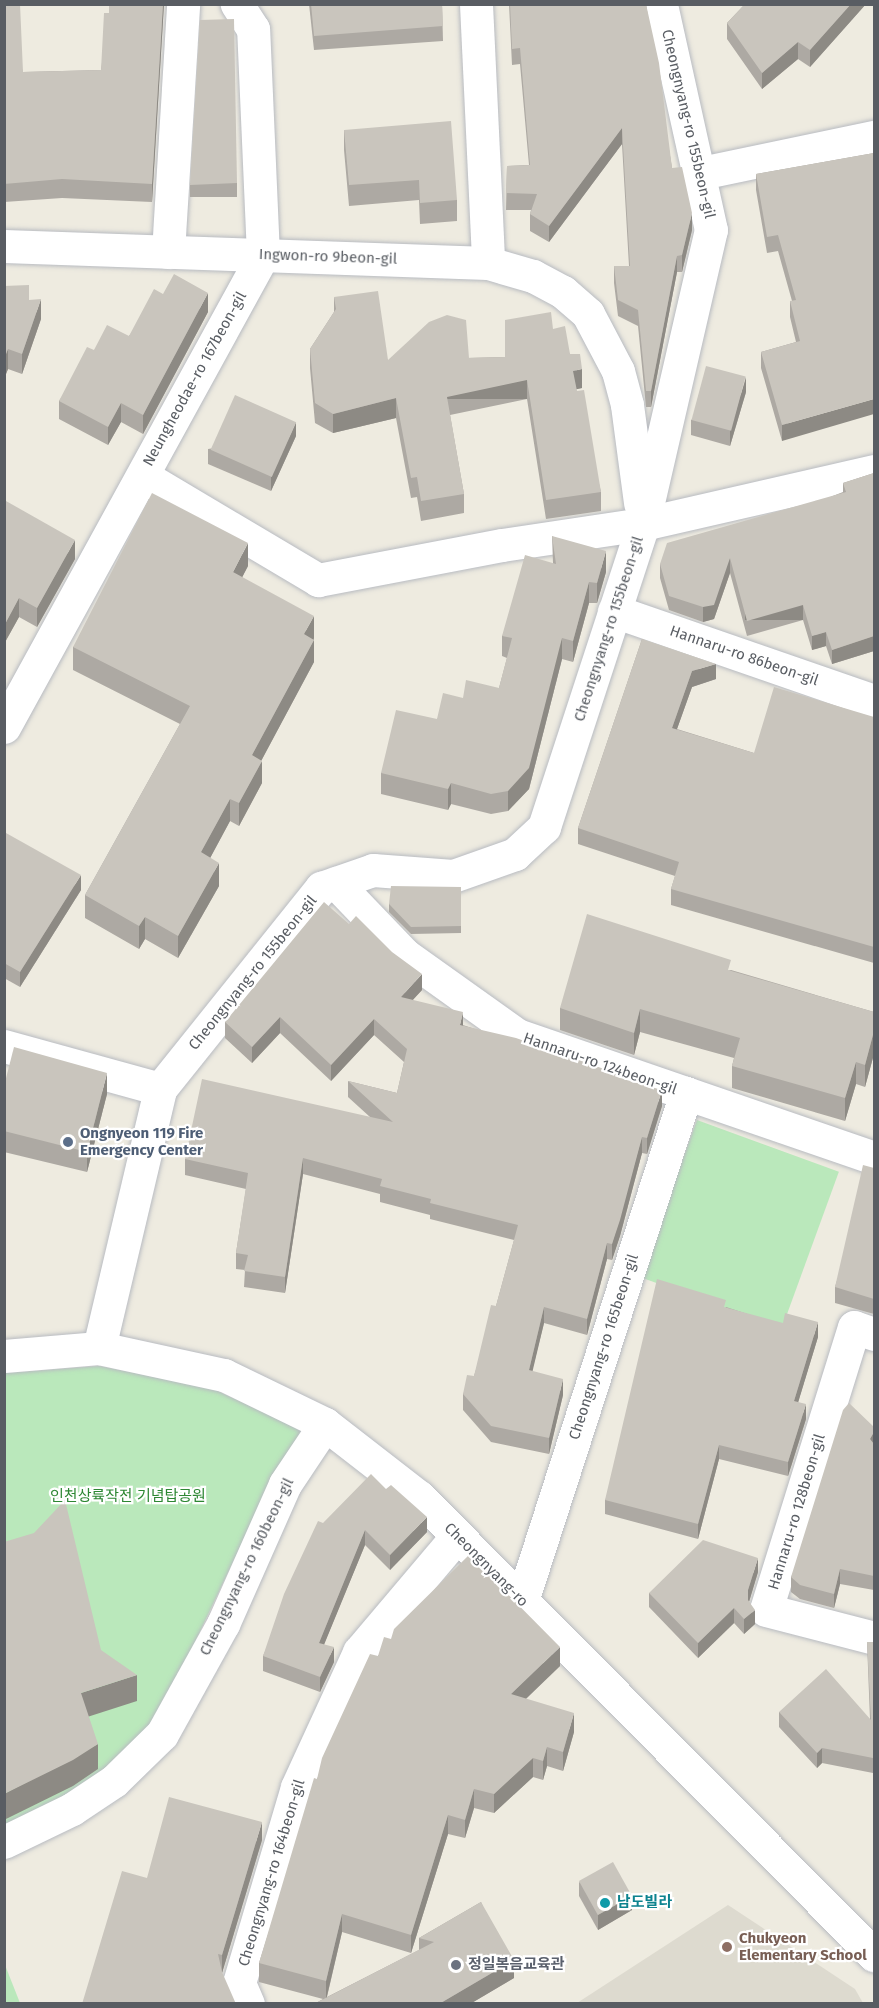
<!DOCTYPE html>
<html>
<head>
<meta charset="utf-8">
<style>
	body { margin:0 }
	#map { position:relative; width:879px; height:2008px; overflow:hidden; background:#eeebe0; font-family:"Fira Sans","Noto Sans KR",sans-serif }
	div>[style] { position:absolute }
	.education>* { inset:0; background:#dddacf }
	.green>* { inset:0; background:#bae8bb; transform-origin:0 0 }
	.roads { filter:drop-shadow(0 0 2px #b8bbc1) drop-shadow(0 0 2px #b8bbc1) }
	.minor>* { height:33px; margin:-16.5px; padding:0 16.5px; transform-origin:16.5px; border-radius:16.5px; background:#fff }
	.wall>* { inset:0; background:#ada9a3; transform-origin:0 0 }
	.shaded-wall>* { inset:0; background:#8d8a84; transform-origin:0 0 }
	.building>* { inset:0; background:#c9c5bd; transform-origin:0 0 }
	.dots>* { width:16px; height:16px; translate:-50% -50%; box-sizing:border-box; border:3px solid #fff; border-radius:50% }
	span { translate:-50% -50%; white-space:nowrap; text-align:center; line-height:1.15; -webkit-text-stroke:4.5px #fff; paint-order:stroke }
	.street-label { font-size:15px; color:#595d63 }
	.service-label { font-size:15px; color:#4e5e75; font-weight:700 }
	.left { translate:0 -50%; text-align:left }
	.park-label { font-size:15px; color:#2d8733 }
	.culture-label { font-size:15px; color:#0d838f; font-weight:700 }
	.education-label { font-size:15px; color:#785e54; font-weight:700 }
	.worship-label { font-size:15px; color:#5b616d; font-weight:700 }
	.frame { position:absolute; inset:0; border:6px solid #595d63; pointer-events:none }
</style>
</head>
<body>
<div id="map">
	<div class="education">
		<i style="clip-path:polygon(728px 1905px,855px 1989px,863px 2003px,577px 2003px)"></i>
	</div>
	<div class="green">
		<i style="left:697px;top:1120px;width:151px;height:167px;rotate:20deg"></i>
		<i style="clip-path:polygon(99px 1366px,211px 1388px,307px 1432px,271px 1482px,155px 1726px,76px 1793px,5px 1828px,5px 1373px)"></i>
		<i style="clip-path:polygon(5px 1965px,20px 2003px,5px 2003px)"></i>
	</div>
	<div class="roads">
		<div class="minor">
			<i style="left:476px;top:4px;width:259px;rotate:87.3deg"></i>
			<i style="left:701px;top:173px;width:177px;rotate:-11.8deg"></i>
			<i style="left:4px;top:246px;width:484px;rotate:2deg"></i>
			<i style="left:488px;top:263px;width:47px;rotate:16.1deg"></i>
			<i style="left:533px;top:276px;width:34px;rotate:28deg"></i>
			<i style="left:563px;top:292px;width:33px;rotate:41deg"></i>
			<i style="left:588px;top:314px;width:64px;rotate:62.2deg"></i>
			<i style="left:618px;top:371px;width:35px;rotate:75deg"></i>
			<i style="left:627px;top:405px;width:99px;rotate:82.4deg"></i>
			<i style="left:168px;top:252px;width:248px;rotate:-86.5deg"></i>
			<i style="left:143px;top:476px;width:204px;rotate:30.7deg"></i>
			<i style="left:318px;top:580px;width:187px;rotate:-10.8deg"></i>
			<i style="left:502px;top:545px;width:143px;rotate:-8.5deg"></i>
			<i style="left:643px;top:524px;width:237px;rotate:-12.9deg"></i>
			<i style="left:614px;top:611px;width:275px;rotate:19.1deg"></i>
			<i style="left:4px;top:727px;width:538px;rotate:-61.25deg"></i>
			<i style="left:263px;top:255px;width:226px;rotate:-92.5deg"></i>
			<i style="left:253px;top:29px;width:30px;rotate:-123deg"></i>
			<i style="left:336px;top:883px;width:100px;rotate:46.2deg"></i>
			<i style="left:405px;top:955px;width:138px;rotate:35.5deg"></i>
			<i style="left:517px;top:1035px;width:378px;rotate:19deg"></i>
			<i style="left:4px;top:1046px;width:162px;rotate:15.4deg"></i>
			<i style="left:874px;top:1334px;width:21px;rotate:-161deg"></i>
			<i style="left:854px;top:1327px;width:296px;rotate:107.3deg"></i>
			<i style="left:766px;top:1610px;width:112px;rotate:14.5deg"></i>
			<i style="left:99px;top:1348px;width:266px;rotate:-76.7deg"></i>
			<i style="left:160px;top:1089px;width:258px;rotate:-51.3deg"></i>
			<i style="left:321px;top:888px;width:55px;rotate:-19.1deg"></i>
			<i style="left:373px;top:870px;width:80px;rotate:4.3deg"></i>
			<i style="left:453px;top:876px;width:66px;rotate:-19.5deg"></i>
			<i style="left:515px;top:854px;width:40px;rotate:-43deg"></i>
			<i style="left:544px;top:827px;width:319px;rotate:-71.9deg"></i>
			<i style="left:643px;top:524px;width:302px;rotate:-77deg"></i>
			<i style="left:711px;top:230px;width:231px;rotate:-102.5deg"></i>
			<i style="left:4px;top:1356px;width:95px;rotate:-4.8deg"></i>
			<i style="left:99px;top:1348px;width:128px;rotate:12.2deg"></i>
			<i style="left:224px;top:1375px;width:112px;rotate:25.9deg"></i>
			<i style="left:325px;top:1424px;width:119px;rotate:37.8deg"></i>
			<i style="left:419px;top:1497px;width:646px;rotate:45.19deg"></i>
			<i style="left:522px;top:1601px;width:534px;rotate:-72.11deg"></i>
			<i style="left:4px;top:1842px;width:76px;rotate:-25.9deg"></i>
			<i style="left:72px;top:1809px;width:50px;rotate:-33.7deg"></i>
			<i style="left:114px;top:1781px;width:67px;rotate:-44.4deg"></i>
			<i style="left:162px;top:1734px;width:126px;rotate:-61deg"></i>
			<i style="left:223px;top:1624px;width:153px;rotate:-66.1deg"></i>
			<i style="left:285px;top:1484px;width:72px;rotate:-56.3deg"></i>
			<i style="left:248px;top:2004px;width:23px;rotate:-113deg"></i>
			<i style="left:239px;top:1983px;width:204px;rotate:-73.5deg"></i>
			<i style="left:297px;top:1787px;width:149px;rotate:-65.3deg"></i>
			<i style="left:359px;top:1652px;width:152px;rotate:-49.8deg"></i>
		</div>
	</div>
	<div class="wall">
		<i style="clip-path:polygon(4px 4px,23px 72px,101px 70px,109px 13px,164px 4px,152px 202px,62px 198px,4px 202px)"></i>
		<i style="clip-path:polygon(309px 4px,442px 4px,443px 41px,314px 50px)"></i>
		<i style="clip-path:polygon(509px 4px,646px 4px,672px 168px,692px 230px,682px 272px,677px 272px,651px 407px,646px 407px,638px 326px,618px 316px,614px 283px,614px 266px,629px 266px,622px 144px,549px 242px,530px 231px,530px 214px,531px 210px,506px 210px,507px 166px,529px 165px,520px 64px,512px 65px)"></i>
		<i style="clip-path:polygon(745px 4px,866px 4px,810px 67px,798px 59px,762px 89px,727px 39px,727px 23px)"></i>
		<i style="clip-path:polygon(344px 130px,457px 200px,457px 221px,420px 224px,419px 200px,349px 206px,344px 150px)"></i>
		<i style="clip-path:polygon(874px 153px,782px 441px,761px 368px,761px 352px,796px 342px,790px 317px,790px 301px,792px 301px,778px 251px,767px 253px,756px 190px,756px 174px)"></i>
		<i style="left:237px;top:183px;width:14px;height:47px;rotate:90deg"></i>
		<i style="clip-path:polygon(4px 286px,29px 300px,41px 319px,22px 374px,8px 369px,6px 374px,6px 391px)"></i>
		<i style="clip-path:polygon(163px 294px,208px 312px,143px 434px,121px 422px,108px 445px,59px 419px,59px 401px,94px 350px,129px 336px)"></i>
		<i style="clip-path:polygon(334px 297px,388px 360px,505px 357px,553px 329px,570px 354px,582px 388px,576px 389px,601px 492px,601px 511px,546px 519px,527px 399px,450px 415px,464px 494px,464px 513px,421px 521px,417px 497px,411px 498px,396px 418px,333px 433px,315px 423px,310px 368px,310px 349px,334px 312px)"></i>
		<i style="clip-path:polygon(746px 392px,730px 446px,691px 435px,691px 420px)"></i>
		<i style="clip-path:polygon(296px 436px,271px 491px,208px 464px,208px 449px)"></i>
		<i style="clip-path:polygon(874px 473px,874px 651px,832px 664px,826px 646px,812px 650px,803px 620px,747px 636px,730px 573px,714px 619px,703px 622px,669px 610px,660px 578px,660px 564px,843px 492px,843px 483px)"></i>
		<i style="clip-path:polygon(4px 505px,75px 559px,37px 627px,19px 617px,4px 644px)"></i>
		<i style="clip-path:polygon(552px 536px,606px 572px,597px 603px,589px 603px,573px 662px,562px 659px,529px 789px,508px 811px,491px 814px,451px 804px,448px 810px,381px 794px,381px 773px,437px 719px,463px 698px,499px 688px,507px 658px,502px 656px,502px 636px,553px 563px)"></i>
		<i style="clip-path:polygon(248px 566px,242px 577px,314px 638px,314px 662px,261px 761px,262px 783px,239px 826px,230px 821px,210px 858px,219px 886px,178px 958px,145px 939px,139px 949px,85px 918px,85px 895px,180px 724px,73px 670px,73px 647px)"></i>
		<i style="clip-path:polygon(642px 639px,716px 679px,692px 687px,677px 729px,754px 753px,874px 717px,874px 963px,671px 905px,671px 889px,675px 876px,578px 844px,578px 828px)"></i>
		<i style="clip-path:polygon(4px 835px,81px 890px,20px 987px,4px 978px)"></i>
		<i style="clip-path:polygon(461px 887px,461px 933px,411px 934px,389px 912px,389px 904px)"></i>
		<i style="clip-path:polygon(731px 970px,874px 1012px,874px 1054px,865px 1087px,856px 1084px,845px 1121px,732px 1088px,732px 1066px,734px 1058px,640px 1032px,634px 1055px,560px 1030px,560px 1008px)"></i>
		<i style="clip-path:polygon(422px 990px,412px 1000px,463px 1025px,624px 1079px,662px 1106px,647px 1154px,642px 1153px,620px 1236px,612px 1260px,607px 1259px,587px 1335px,544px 1323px,532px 1371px,563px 1395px,549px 1454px,491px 1442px,463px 1410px,463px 1394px,474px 1376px,496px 1306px,514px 1240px,430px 1219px,430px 1215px,380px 1202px,380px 1194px,303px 1174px,285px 1293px,244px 1287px,245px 1270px,236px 1269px,236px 1253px,246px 1189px,185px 1175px,185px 1159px,370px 1117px,348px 1097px,348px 1081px,397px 1093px,404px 1062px,374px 1035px,331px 1081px,280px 1033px,252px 1063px,225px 1038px,225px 1022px)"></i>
		<i style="clip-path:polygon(4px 1086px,107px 1094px,87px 1172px,4px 1152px)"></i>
		<i style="clip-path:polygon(874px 1168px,874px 1314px,835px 1303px,835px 1287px)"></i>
		<i style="clip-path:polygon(726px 1307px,818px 1337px,798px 1402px,806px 1419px,788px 1476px,719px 1459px,698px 1539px,605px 1514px,605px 1500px)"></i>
		<i style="clip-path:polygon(874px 1427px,874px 1590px,840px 1584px,834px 1608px,800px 1599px,791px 1592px,791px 1577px)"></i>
		<i style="clip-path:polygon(323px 1523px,427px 1532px,390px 1570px,365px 1545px,324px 1644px,334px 1662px,320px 1692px,263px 1671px,263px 1656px)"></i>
		<i style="clip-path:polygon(758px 1572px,749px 1602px,755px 1624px,744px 1634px,734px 1623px,698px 1658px,649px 1607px,649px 1593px)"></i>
		<i style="clip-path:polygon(391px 1639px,560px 1666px,526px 1699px,574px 1732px,563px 1771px,547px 1766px,543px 1780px,533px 1777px,494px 1813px,474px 1808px,465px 1838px,448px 1834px,411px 1953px,342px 1932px,327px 1997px,419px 1950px,419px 1938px,481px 1902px,514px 1978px,470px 2004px,314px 2004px,323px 1999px,259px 1982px,259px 1963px,317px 1779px,378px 1656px)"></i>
		<i style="clip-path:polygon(867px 1642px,874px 1642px,874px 1795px,873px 1773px,822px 1763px,817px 1768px,779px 1727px,779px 1712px,870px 1719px)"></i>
		<i style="clip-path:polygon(262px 1840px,222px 1973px,147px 1878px)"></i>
		<i style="clip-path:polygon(579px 1882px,632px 1910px,598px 1930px,579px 1896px)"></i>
	</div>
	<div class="shaded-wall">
		<i style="clip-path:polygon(163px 4px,164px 4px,152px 202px,152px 184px)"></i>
		<i style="clip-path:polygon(851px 4px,866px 4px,810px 67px,810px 50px)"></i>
		<i style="clip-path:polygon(798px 42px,798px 59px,762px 89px,762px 73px)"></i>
		<i style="clip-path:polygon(622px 128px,622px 144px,549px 242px,549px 226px)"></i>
		<i style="clip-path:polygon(692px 213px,692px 230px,682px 272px,682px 255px)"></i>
		<i style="clip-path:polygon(677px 256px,677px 272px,651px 407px,651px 391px)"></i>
		<i style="clip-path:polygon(208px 293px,208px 312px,143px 434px,143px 415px)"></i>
		<i style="clip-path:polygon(41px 299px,41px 319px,22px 374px,22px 354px)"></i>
		<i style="clip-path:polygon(8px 349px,8px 369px,6px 374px,6px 391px,4px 393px,4px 359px)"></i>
		<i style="clip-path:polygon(582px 369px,582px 388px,573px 390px,573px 371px)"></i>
		<i style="clip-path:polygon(746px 377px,746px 392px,730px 446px,730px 431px)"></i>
		<i style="left:527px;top:380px;width:19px;height:82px;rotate:90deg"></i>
		<i style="clip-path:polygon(396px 398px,396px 418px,333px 433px,333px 414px)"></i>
		<i style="clip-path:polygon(874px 399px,874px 414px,782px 441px,782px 425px)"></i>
		<i style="clip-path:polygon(121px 403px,121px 422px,108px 445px,108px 427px)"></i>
		<i style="clip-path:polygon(296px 422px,296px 436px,271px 491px,271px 477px)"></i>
		<i style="clip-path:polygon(75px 540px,75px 559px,37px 627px,37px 608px)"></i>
		<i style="clip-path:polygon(248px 543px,248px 566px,233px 595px,233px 572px)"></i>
		<i style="clip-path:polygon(606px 551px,606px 572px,597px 603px,597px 583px)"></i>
		<i style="clip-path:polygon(730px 558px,730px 573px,714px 619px,703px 622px,703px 607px)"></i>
		<i style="clip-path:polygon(589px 582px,589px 603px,573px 662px,573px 641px)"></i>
		<i style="clip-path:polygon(19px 598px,19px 617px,4px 644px,4px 626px)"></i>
		<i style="left:803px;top:605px;width:15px;height:58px;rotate:90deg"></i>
		<i style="clip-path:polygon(314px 616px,314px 638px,304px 657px,304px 634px)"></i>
		<i style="clip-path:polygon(826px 632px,826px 646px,812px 650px,812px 636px)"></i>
		<i style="clip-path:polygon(874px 636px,874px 651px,832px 664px,832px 650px)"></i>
		<i style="clip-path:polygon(562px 638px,562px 659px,529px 789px,508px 811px,508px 791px)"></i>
		<i style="clip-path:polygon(314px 640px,314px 662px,252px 778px,252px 755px)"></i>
		<i style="clip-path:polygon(716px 664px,716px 679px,692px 687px,672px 743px,672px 728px,692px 671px)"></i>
		<i style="clip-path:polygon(262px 761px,262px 783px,239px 826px,239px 803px)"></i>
		<i style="clip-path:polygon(451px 783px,451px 804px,448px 810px,448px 789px)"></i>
		<i style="clip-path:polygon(230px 799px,230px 821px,201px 875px,201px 852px)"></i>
		<i style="clip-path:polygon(219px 863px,219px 886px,178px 958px,178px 936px)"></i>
		<i style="clip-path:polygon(81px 875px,81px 890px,20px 987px,20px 972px)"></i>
		<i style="clip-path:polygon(145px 917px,145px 939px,139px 949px,139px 926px)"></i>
		<i style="clip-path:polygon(422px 974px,422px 990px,401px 1013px,401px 997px)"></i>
		<i style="clip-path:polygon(640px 1009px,640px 1032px,634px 1055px,634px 1033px)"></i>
		<i style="clip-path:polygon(463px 1012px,463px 1028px,460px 1025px)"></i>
		<i style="clip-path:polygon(280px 1017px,280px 1033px,252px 1063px,252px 1047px)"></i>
		<i style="clip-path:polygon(374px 1019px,374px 1035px,331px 1081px,331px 1065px)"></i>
		<i style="clip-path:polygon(874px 1031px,874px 1054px,865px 1087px,865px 1065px)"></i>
		<i style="clip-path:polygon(856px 1062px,856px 1084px,845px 1121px,845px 1098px)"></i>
		<i style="clip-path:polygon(107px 1073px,107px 1094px,87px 1172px,87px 1152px)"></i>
		<i style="clip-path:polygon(662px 1090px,662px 1106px,647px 1154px,647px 1138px)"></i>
		<i style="clip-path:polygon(642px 1137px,642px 1153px,620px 1236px,612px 1260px,612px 1244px)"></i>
		<i style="clip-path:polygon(303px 1158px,303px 1174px,285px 1293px,285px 1277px)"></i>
		<i style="clip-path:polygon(607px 1243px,607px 1259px,587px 1335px,587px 1319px)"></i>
		<i style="clip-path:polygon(544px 1307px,544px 1323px,529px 1386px,529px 1370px)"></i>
		<i style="clip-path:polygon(818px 1322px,818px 1337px,794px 1416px,794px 1401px)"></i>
		<i style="clip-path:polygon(563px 1379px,563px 1395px,549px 1454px,549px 1438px)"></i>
		<i style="clip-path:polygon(806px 1404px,806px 1419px,788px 1476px,788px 1462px)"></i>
		<i style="clip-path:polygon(874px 1432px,874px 1446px,870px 1439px)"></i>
		<i style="clip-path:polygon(719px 1445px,719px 1459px,698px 1539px,698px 1524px)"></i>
		<i style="clip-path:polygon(427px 1517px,427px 1532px,390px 1570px,390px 1555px)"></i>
		<i style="clip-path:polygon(365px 1530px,365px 1545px,319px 1657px,319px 1643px)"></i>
		<i style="clip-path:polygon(758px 1558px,758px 1572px,748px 1605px,748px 1590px)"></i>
		<i style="clip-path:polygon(840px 1569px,840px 1584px,834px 1608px,834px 1594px)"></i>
		<i style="clip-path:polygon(734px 1608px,734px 1623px,698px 1658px,698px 1643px)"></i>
		<i style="clip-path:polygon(755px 1610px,755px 1624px,744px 1634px,744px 1619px)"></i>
		<i style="clip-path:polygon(334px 1647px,334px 1662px,320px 1692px,320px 1677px)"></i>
		<i style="clip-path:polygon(560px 1647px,560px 1666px,511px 1713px,511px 1694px)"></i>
		<i style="clip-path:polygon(137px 1675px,137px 1701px,81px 1719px,81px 1693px)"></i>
		<i style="clip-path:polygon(574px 1713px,574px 1732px,563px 1771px,563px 1752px)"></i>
		<i style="clip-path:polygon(98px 1744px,98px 1769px,73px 1786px,4px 1820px,4px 1794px)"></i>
		<i style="clip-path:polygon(547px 1747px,547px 1766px,543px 1780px,543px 1761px)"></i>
		<i style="clip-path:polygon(822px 1748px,822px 1763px,817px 1768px,817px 1753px)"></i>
		<i style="clip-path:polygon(533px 1758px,533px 1777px,494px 1813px,494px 1794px)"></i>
		<i style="clip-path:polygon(474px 1789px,474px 1808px,465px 1838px,465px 1820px)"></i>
		<i style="clip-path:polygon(448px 1815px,448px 1834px,411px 1953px,411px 1935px)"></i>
		<i style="clip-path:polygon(262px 1822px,262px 1840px,222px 1973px,222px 1955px)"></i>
		<i style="clip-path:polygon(632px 1896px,632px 1910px,598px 1930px,598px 1915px)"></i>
		<i style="clip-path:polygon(342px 1914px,342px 1932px,326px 2000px,326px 1981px)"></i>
		<i style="clip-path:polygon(514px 1960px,514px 1978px,470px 2004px,439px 2004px)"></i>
	</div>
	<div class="building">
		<i style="clip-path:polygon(4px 4px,20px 4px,23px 72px,101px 70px,104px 13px,109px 13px,109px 4px,163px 4px,152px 184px,62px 179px,4px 184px)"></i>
		<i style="clip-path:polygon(311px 4px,442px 4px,443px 26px,314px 36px)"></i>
		<i style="clip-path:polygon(510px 4px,646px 4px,659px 63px,672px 168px,682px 167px,692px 213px,682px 255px,677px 256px,651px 391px,646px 391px,638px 310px,618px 300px,614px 266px,630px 266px,622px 128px,549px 226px,530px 214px,537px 194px,506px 193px,507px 166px,530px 165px,520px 48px,512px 49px)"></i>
		<i style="clip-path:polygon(745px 4px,851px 4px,810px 50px,798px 42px,762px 73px,727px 23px)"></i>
		<i style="clip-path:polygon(234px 19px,237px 183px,190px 185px,200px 20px)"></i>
		<i style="clip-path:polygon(451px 121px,457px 200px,420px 203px,419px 180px,349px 185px,344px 130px)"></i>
		<i style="clip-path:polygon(874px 153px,874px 399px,782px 425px,761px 352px,800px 341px,790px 301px,796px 300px,778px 235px,767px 237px,756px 174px)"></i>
		<i style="clip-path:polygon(174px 274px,208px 293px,143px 415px,121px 403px,108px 427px,59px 401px,87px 347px,94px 350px,107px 325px,129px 336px,154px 289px,163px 294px)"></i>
		<i style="clip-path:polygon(29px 285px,29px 300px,41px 299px,22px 354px,8px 349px,4px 359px,4px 286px)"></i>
		<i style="clip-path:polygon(378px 291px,388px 360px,429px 322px,447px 315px,466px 320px,469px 358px,505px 357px,505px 320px,551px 312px,553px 329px,565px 326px,570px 354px,580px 354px,582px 369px,573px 371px,577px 391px,584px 390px,601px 492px,546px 500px,527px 380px,447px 397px,464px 494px,421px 501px,417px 477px,411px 478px,396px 398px,333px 414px,315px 403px,310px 349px,336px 309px,334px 297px)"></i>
		<i style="left:706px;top:366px;width:41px;height:56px;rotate:15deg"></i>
		<i style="left:235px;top:395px;width:67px;height:60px;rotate:24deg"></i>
		<i style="clip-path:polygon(874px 473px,874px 636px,832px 650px,826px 632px,812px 636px,803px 605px,747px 621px,730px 558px,714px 605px,703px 607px,669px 596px,660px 564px,667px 543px,846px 492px,843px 483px)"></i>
		<i style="clip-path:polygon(152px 493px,248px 543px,233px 572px,314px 616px,304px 634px,314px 640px,252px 755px,262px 761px,239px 803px,230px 799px,201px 852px,219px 863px,178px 936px,145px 917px,139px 926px,85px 895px,190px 706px,73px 647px)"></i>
		<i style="clip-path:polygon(6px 501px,75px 540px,37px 608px,19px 598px,4px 626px,4px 505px)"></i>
		<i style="clip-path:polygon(552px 536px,606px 551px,597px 583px,589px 582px,573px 641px,562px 638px,529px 768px,508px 791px,491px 794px,451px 783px,448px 789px,381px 773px,396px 710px,437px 719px,443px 693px,463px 698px,466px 680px,499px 688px,512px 638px,502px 636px,525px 555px,556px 564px)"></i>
		<i style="clip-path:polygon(642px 639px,716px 664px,692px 671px,672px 728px,754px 753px,774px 687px,874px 717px,874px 947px,671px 889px,679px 862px,578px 828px)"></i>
		<i style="clip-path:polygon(6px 833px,81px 875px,20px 972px,4px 963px,4px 835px)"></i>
		<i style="clip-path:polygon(391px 886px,461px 887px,461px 926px,411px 927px,389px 904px)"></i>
		<i style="clip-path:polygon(324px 902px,349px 924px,356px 916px,392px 952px,422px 974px,401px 997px,463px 1012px,460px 1025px,516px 1038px,624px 1076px,623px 1079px,662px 1090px,647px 1138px,642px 1137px,620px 1220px,612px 1244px,607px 1243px,587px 1319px,544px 1307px,529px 1370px,563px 1379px,549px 1438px,491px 1426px,463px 1394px,467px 1375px,474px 1376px,491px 1305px,496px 1306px,518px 1225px,430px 1203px,431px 1199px,380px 1186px,382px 1179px,303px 1158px,285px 1277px,244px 1271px,248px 1255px,236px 1253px,248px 1173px,185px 1159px,202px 1079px,393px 1122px,348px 1081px,397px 1093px,407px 1049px,374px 1019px,331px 1065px,280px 1017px,252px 1047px,225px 1022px)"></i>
		<i style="clip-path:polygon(587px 914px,731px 960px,728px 970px,874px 1012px,874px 1031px,865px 1065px,856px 1062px,845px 1098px,732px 1066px,740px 1038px,640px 1009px,634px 1033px,560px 1008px)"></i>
		<i style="clip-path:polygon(14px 1047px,107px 1073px,87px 1152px,4px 1131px,4px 1086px)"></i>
		<i style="clip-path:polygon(863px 1165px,874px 1168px,874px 1299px,835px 1287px)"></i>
		<i style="clip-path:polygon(657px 1279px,726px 1300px,724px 1307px,783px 1323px,785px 1313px,818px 1322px,794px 1401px,806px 1404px,788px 1462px,719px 1445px,698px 1524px,605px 1500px)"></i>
		<i style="clip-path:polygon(849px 1403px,874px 1427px,874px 1432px,870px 1439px,874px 1444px,874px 1576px,840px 1569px,834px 1594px,800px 1585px,791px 1577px,843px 1410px)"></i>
		<i style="clip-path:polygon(371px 1474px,386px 1489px,391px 1485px,427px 1517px,390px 1555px,365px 1530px,319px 1643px,334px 1647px,320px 1677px,263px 1656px,284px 1594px,318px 1521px,323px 1523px)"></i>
		<i style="clip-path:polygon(65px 1500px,101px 1650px,137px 1675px,81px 1693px,98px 1744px,73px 1760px,4px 1794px,4px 1542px,34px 1533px)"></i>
		<i style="clip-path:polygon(703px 1540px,758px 1558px,748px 1590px,748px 1600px,755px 1610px,744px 1619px,734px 1608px,698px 1643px,649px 1593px)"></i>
		<i style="clip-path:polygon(469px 1555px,560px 1647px,511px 1694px,574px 1713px,563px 1752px,547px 1747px,543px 1761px,533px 1758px,494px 1794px,474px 1789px,465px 1820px,448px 1815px,411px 1935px,342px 1914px,326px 1981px,259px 1963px,314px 1778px,317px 1779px,322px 1758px,370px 1654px,378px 1656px,384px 1637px,391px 1639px,394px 1629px)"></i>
		<i style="clip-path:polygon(867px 1642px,874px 1642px,874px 1780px,873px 1758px,822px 1748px,817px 1753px,779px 1712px,826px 1669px,871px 1720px)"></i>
		<i style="clip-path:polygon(169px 1797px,262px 1822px,222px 1955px,218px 1954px,222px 1972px,236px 2004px,82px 2004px,122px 1871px,147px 1878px)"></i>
		<i style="left:613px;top:1862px;width:39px;height:39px;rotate:61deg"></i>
		<i style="clip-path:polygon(481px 1902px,514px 1960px,439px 2004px,314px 2004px,434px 1942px,419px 1938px)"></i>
	</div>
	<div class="dots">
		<i style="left:68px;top:1142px;background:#5c6f8a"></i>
		<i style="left:605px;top:1903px;background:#0f9aa8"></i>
		<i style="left:727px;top:1947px;background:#8d6e63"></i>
		<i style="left:456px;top:1965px;background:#6b7280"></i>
	</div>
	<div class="street-label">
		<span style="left:688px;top:124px;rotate:77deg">Cheongnyang-ro 155beon-gil</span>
		<span style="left:328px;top:257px;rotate:2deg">Ingwon-ro 9beon-gil</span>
		<span style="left:195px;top:379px;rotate:-61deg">Neungheodae-ro 167beon-gil</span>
		<span style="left:609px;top:629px;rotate:-72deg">Cheongnyang-ro 155beon-gil</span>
		<span style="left:744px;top:656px;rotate:19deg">Hannaru-ro 86beon-gil</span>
		<span style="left:253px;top:973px;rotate:-51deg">Cheongnyang-ro 155beon-gil</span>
		<span style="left:600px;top:1064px;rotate:19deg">Hannaru-ro 124beon-gil</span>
		<span style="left:604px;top:1347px;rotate:-72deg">Cheongnyang-ro 165beon-gil</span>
		<span style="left:797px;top:1512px;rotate:-73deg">Hannaru-ro 128beon-gil</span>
		<span style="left:486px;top:1565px;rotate:45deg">Cheongnyang-ro</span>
		<span style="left:247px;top:1567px;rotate:-64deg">Cheongnyang-ro 160beon-gil</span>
		<span style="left:272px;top:1873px;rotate:-73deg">Cheongnyang-ro 164beon-gil</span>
	</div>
	<div class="service-label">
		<span class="left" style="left:80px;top:1142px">Ongnyeon 119 Fire<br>Emergency Center</span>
	</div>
	<div class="park-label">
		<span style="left:128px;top:1497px">인천상륙작전 기념탑공원</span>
	</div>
	<div class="culture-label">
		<span class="left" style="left:617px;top:1903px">남도빌라</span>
	</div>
	<div class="education-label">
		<span class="left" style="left:739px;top:1947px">Chukyeon<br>Elementary School</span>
	</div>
	<div class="worship-label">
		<span class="left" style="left:468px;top:1965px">정일복음교육관</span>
	</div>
	<div class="frame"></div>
</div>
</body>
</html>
